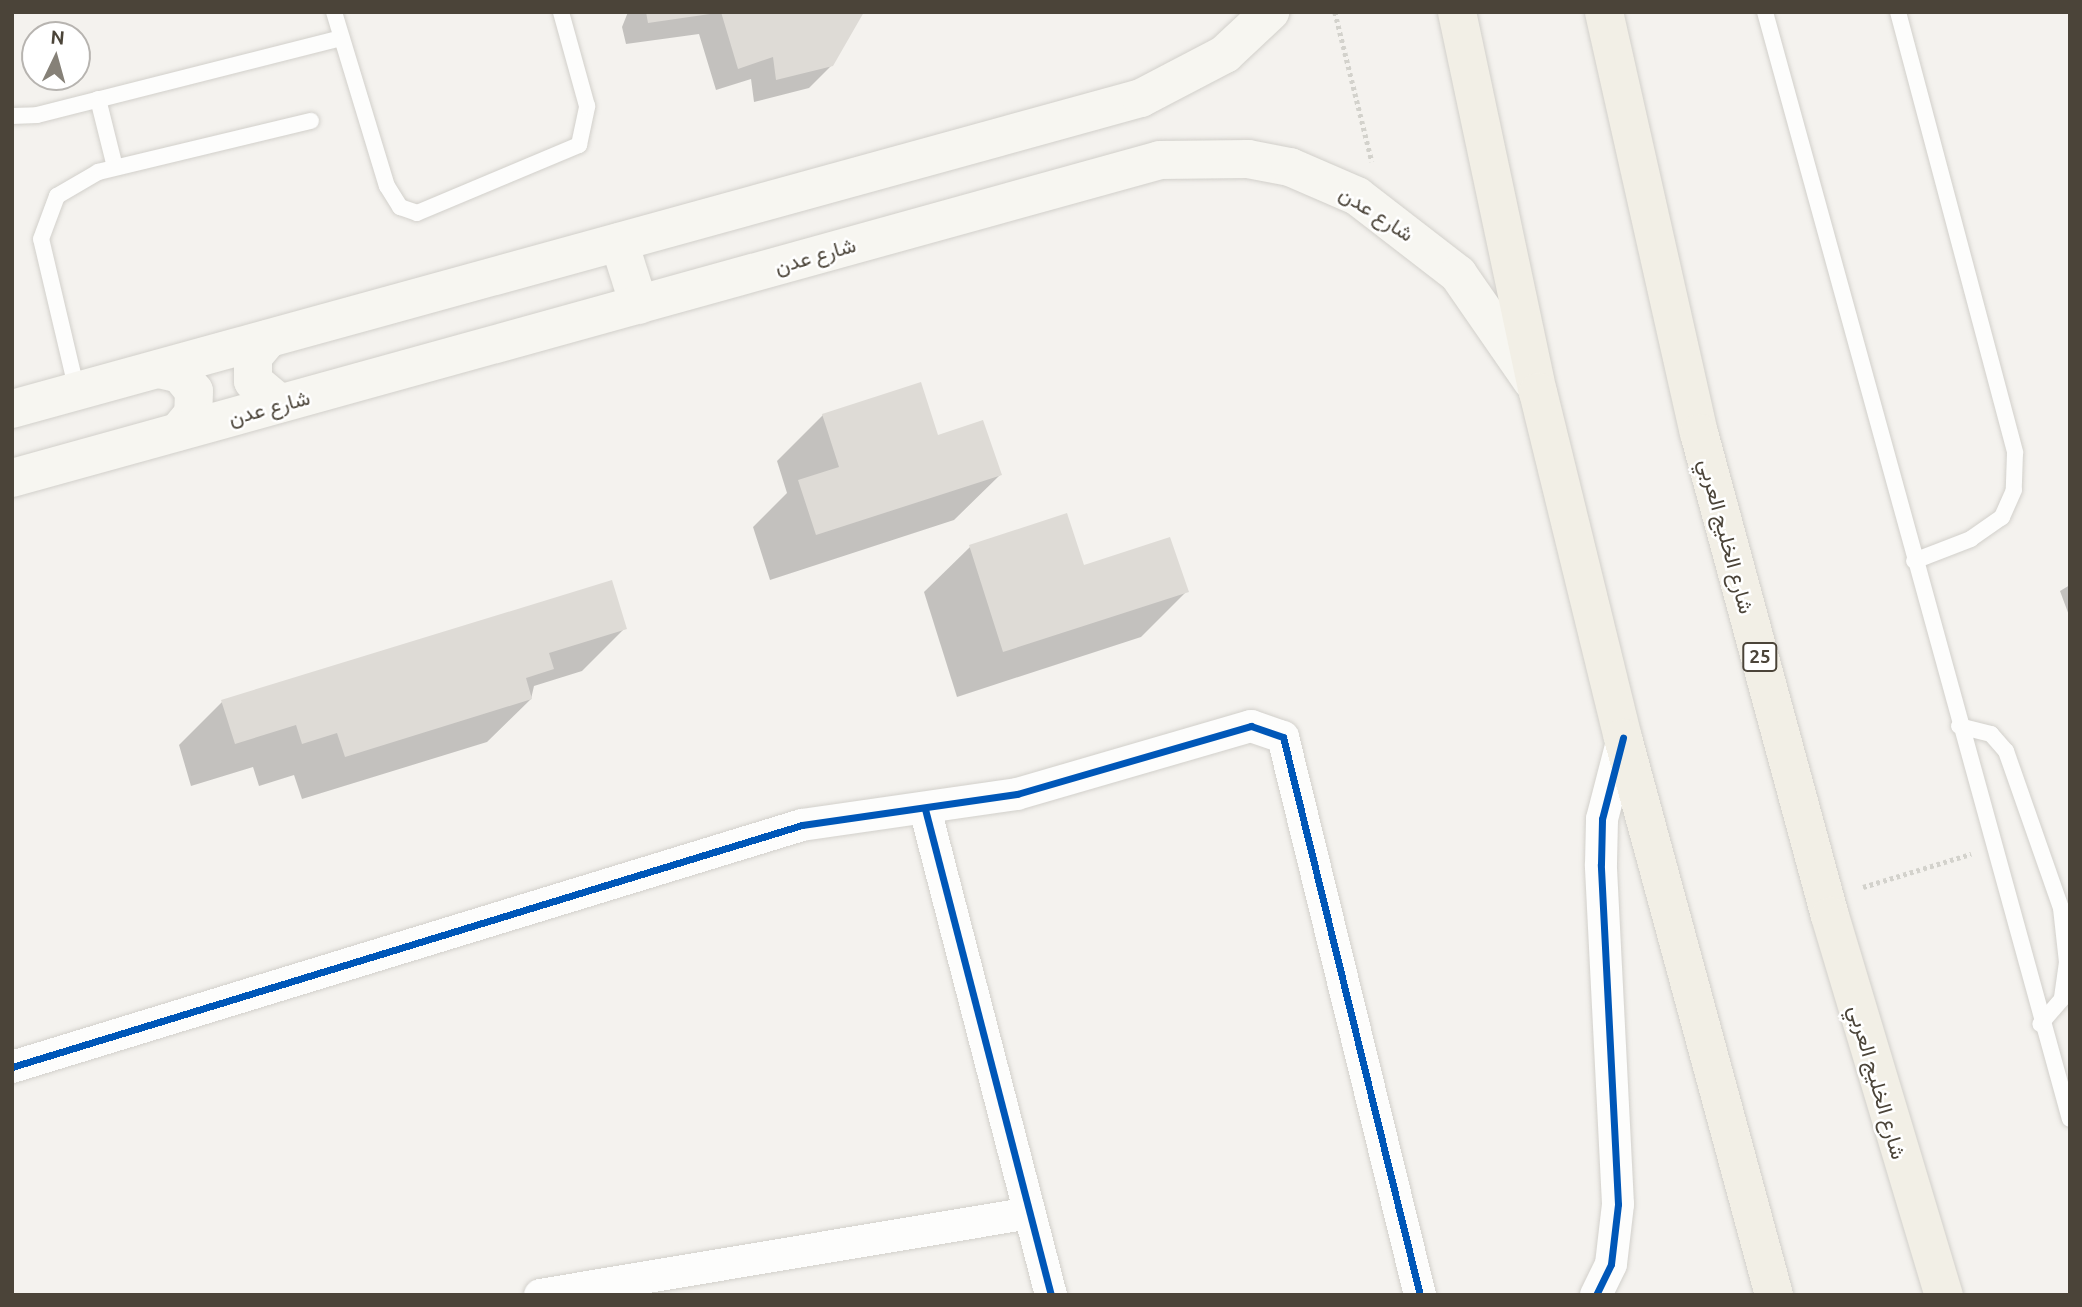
<!DOCTYPE html>
<html>
<head>
<meta charset="utf-8">
<style>
	body { margin:0 }
	#map { position:relative; width:2082px; height:1307px; overflow:hidden; background:#f4f2ee; font-family:Ubuntu,Vazirmatn,sans-serif }
	div>[style] { position:absolute }
	.shadow>* { inset:0; background:#0003 }
	.building>* { inset:0; background:#dedbd6 }
	.path>* { height:4.5px; margin-top:-2.25px; transform-origin:0; background:repeating-linear-gradient(90deg,#d3d2cc 0 3.5px,transparent 0 7px) }
	.roads { filter:drop-shadow(0 0 2px #d2d0cb) drop-shadow(0 0 2px #d2d0cb) }
	.lane>* { height:16px; margin:-8px; padding:0 8px; transform-origin:8px; border-radius:8px; background:#fdfdfc }
	.street>* { height:32px; margin:-16px; padding:0 16px; transform-origin:16px; border-radius:16px; background:#fdfdfc }
	.secondary>* { height:38px; margin:-19px; padding:0 19px; transform-origin:19px; border-radius:19px; background:#f7f6f1 }
	.primary>* { height:38px; margin:-19px; padding:0 19px; transform-origin:19px; border-radius:19px; background:#f2efe6 }
	.cycleway>* { height:7px; margin:-3.5px; padding:0 3.5px; transform-origin:3.5px; border-radius:3.5px; background:#0057b8 }
	span { translate:-50% -50%; white-space:nowrap; text-align:center; line-height:1.15; -webkit-text-stroke:5px #fff; paint-order:stroke }
	.shield-label span { padding:2px 5px; background:#fff; border:2px solid; border-radius:5px; -webkit-text-stroke-width:0 }
	.shield-label { font-size:19px; color:#4b4439; font-weight:700 }
	.street-label { font-size:21px; color:#4b4439 }
	.frame { position:absolute; inset:0; border:14px solid #4b4439; pointer-events:none }
	.north { position:absolute; left:21px; top:21px; width:70px; height:70px; box-sizing:border-box; background:#fff; border:2px solid #b7b4b0; border-radius:50%; rotate:5deg; font-size:19px; font-weight:700; line-height:28px; text-align:center; color:#4b4439 }
	.north::after { content:''; display:block; margin:auto; width:24px; height:32px; background:#868178; clip-path:polygon(50% 0,100% 100%,50% 72%,0 100%) }
</style>
</head>
<body>
<div id="map">
	<div class="shadow">
		<i style="clip-path:polygon(628px 12px,862px 12px,832px 65px,809px 88px,754px 102px,751px 79px,716px 90px,699px 34px,626px 44px,622px 27px)"></i>
		<i style="clip-path:polygon(823px 415px,936px 437px,1000px 475px,954px 520px,770px 580px,753px 527px,787px 493px,777px 461px)"></i>
		<i style="clip-path:polygon(970px 547px,1083px 567px,1187px 591px,1141px 637px,957px 697px,924px 592px)"></i>
		<i style="clip-path:polygon(2070px 585px,2070px 618px,2060px 591px)"></i>
		<i style="clip-path:polygon(625px 628px,582px 671px,534px 686px,531px 699px,487px 742px,302px 799px,294px 775px,259px 786px,253px 767px,191px 786px,179px 745px,222px 702px)"></i>
	</div>
	<div class="building">
		<i style="clip-path:polygon(646px 12px,709px 12px,710px 14px,648px 23px)"></i>
		<i style="clip-path:polygon(721px 12px,864px 12px,833px 66px,776px 80px,773px 57px,738px 69px)"></i>
		<i style="clip-path:polygon(921px 382px,938px 435px,983px 420px,1002px 475px,816px 535px,798px 480px,839px 467px,822px 414px)"></i>
		<i style="clip-path:polygon(1067px 513px,1084px 565px,1170px 537px,1189px 592px,1003px 652px,969px 545px)"></i>
		<i style="clip-path:polygon(612px 580px,627px 629px,549px 653px,554px 669px,526px 678px,532px 699px,345px 757px,337px 733px,302px 744px,296px 725px,235px 744px,221px 700px)"></i>
	</div>
	<div class="path">
		<i style="left:1335px;top:12px;width:154px;rotate:76.1deg"></i>
		<i style="left:1863px;top:887px;width:113px;rotate:-17deg"></i>
	</div>
	<div class="roads">
		<div class="lane">
			<i style="left:334px;top:12px;width:182px;rotate:73.1deg"></i>
			<i style="left:387px;top:186px;width:25px;rotate:58deg"></i>
			<i style="left:400px;top:207px;width:18px;rotate:19deg"></i>
			<i style="left:417px;top:213px;width:176px;rotate:-22.8deg"></i>
			<i style="left:579px;top:145px;width:40px;rotate:-78deg"></i>
			<i style="left:587px;top:106px;width:98px;rotate:-105.5deg"></i>
			<i style="left:1765px;top:12px;width:1148px;rotate:74.6deg"></i>
			<i style="left:1898px;top:12px;width:456px;rotate:75.1deg"></i>
			<i style="left:2015px;top:453px;width:37px;rotate:92deg"></i>
			<i style="left:2014px;top:490px;width:30px;rotate:114deg"></i>
			<i style="left:2002px;top:517px;width:38px;rotate:145deg"></i>
			<i style="left:1971px;top:539px;width:61px;rotate:158.9deg"></i>
			<i style="left:98px;top:99px;width:70px;rotate:76deg"></i>
			<i style="left:12px;top:116px;width:25px;rotate:-2deg"></i>
			<i style="left:37px;top:115px;width:314px;rotate:-14.2deg"></i>
			<i style="left:77px;top:391px;width:156px;rotate:-103.3deg"></i>
			<i style="left:41px;top:239px;width:46px;rotate:-69.6deg"></i>
			<i style="left:57px;top:196px;width:48px;rotate:-30.3deg"></i>
			<i style="left:98px;top:172px;width:219px;rotate:-13.5deg"></i>
			<i style="left:1959px;top:726px;width:33px;rotate:14deg"></i>
			<i style="left:1991px;top:734px;width:23px;rotate:49deg"></i>
			<i style="left:2006px;top:751px;width:166px;rotate:70.7deg"></i>
			<i style="left:2061px;top:908px;width:54px;rotate:83.7deg"></i>
			<i style="left:2067px;top:962px;width:37px;rotate:98deg"></i>
			<i style="left:2062px;top:999px;width:33px;rotate:131deg"></i>
		</div>
		<div class="street">
			<i style="left:925px;top:809px;width:502px;rotate:75.47deg"></i>
			<i style="left:12px;top:1067px;width:826px;rotate:-17.03deg"></i>
			<i style="left:802px;top:825px;width:217px;rotate:-8.2deg"></i>
			<i style="left:1017px;top:794px;width:244px;rotate:-16.2deg"></i>
			<i style="left:1251px;top:726px;width:34px;rotate:19deg"></i>
			<i style="left:1283px;top:737px;width:575px;rotate:76.21deg"></i>
			<i style="left:540px;top:1295px;width:496px;rotate:-9.5deg"></i>
			<i style="left:1596px;top:1295px;width:34px;rotate:-64deg"></i>
			<i style="left:1611px;top:1264px;width:60px;rotate:-83.3deg"></i>
			<i style="left:1618px;top:1204px;width:340px;rotate:-92.9deg"></i>
			<i style="left:1601px;top:864px;width:45px;rotate:-88.7deg"></i>
			<i style="left:1602px;top:819px;width:84px;rotate:-75.5deg"></i>
		</div>
		<div class="secondary">
			<i style="left:619px;top:242px;width:66px;rotate:72.4deg"></i>
			<i style="left:268px;top:339px;width:23px;rotate:130deg"></i>
			<i style="left:253px;top:357px;width:24px;rotate:90deg"></i>
			<i style="left:253px;top:381px;width:35px;rotate:40deg"></i>
			<i style="left:159px;top:369px;width:22px;rotate:13deg"></i>
			<i style="left:180px;top:374px;width:22px;rotate:51deg"></i>
			<i style="left:194px;top:391px;width:23px;rotate:92deg"></i>
			<i style="left:193px;top:414px;width:23px;rotate:130deg"></i>
			<i style="left:12px;top:409px;width:1171px;rotate:-15.4deg"></i>
			<i style="left:1141px;top:98px;width:95px;rotate:-27.6deg"></i>
			<i style="left:1225px;top:54px;width:62px;rotate:-43deg"></i>
			<i style="left:12px;top:478px;width:1191px;rotate:-15.48deg"></i>
			<i style="left:1160px;top:160px;width:88px;rotate:-0.7deg"></i>
			<i style="left:1248px;top:159px;width:43px;rotate:10.8deg"></i>
			<i style="left:1290px;top:167px;width:73px;rotate:23.4deg"></i>
			<i style="left:1357px;top:196px;width:128px;rotate:37.7deg"></i>
			<i style="left:1458px;top:274px;width:130px;rotate:55.3deg"></i>
		</div>
		<div class="primary">
			<i style="left:1457px;top:12px;width:389px;rotate:78deg"></i>
			<i style="left:1538px;top:392px;width:356px;rotate:76.2deg"></i>
			<i style="left:1623px;top:738px;width:577px;rotate:74.83deg"></i>
			<i style="left:1604px;top:12px;width:432px;rotate:77.3deg"></i>
			<i style="left:1699px;top:433px;width:500px;rotate:74.83deg"></i>
			<i style="left:1830px;top:916px;width:396px;rotate:73.3deg"></i>
		</div>
	</div>
	<div class="cycleway">
		<i style="left:925px;top:809px;width:502px;rotate:75.47deg"></i>
		<i style="left:12px;top:1067px;width:826px;rotate:-17.03deg"></i>
		<i style="left:802px;top:825px;width:217px;rotate:-8.2deg"></i>
		<i style="left:1017px;top:794px;width:244px;rotate:-16.2deg"></i>
		<i style="left:1251px;top:726px;width:34px;rotate:19deg"></i>
		<i style="left:1283px;top:737px;width:575px;rotate:76.21deg"></i>
		<i style="left:1596px;top:1295px;width:34px;rotate:-64deg"></i>
		<i style="left:1611px;top:1264px;width:60px;rotate:-83.3deg"></i>
		<i style="left:1618px;top:1204px;width:340px;rotate:-92.9deg"></i>
		<i style="left:1601px;top:864px;width:45px;rotate:-88.7deg"></i>
		<i style="left:1602px;top:819px;width:84px;rotate:-75.5deg"></i>
	</div>
	<div class="shield-label">
		<span style="left:1760px;top:657px">25</span>
	</div>
	<div class="street-label">
		<span style="left:1377px;top:213px;rotate:33deg">شارع عدن</span>
		<span style="left:815px;top:255px;rotate:-16deg">شارع عدن</span>
		<span style="left:269px;top:407px;rotate:-15deg">شارع عدن</span>
		<span style="left:1727px;top:536px;rotate:75deg">شارع الخليج العربي</span>
		<span style="left:1878px;top:1082px;rotate:74deg">شارع الخليج العربي</span>
	</div>
	<div class="frame"></div>
	<div class="north">N</div>
</div>
</body>
</html>
